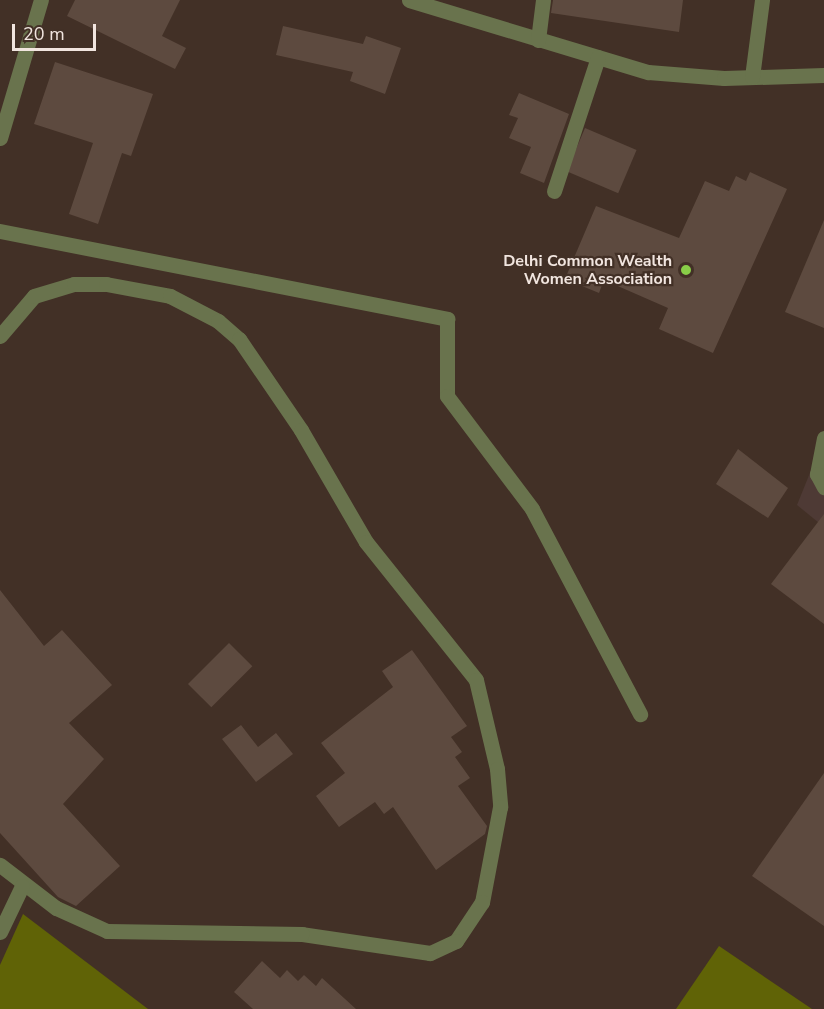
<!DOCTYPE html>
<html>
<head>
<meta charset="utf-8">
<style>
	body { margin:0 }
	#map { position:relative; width:824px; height:1009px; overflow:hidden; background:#423026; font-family:"Nunito Sans",sans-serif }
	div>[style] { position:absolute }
	.commercial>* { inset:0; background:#4e3a35 }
	.green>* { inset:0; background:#606306 }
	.building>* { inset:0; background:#5d4a3f; transform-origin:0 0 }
	.minor>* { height:15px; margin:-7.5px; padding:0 7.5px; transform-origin:7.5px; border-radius:7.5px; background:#69734d }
	.dots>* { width:16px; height:16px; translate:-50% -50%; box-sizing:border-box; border:3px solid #423026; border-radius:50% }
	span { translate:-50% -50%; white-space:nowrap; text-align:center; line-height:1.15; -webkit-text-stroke:4.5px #423026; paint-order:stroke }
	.poi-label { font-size:16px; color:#f1e5df; font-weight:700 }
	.right { translate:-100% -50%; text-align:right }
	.scale { position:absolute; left:12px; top:24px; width:84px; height:27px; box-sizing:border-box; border:3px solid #f1e5df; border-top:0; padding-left:8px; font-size:18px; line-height:21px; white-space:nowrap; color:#f1e5df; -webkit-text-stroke:4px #423026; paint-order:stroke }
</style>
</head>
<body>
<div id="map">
	<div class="commercial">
		<i style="clip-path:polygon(824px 438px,824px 527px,797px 505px)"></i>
	</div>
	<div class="green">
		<i style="clip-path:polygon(23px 914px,148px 1009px,0 1009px,0 965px)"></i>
		<i style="clip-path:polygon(719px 946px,812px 1009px,676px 1009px)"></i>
	</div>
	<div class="building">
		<i style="clip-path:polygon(75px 0,180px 0,162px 36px,186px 48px,175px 69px,67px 16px)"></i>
		<i style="clip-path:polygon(553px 0,683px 0,679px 32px,551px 13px)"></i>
		<i style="clip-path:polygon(283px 26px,363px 44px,366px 36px,401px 48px,385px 94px,350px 81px,353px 72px,276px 55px)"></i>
		<i style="clip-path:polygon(55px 62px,153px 94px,131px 156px,122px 153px,98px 224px,69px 214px,93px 143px,34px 124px)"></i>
		<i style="clip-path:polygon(519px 93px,569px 114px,544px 183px,520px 173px,531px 147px,509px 138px,518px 118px,509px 115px)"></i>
		<i style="left:585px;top:128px;width:56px;height:47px;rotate:23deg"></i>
		<i style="clip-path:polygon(750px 172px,787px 189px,713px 353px,659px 329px,668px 308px,604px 280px,599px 293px,565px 279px,596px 206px,679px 238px,705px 181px,729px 191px,736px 176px,746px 181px)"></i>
		<i style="clip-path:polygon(824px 220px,824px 328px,785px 312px)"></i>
		<i style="clip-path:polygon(738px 449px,788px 488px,768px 518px,716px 484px)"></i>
		<i style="clip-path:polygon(824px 514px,824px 624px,771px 584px)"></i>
		<i style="clip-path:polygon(0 590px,44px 646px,62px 630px,112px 685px,69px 723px,104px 759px,63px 804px,120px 866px,76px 906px,58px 897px,0 833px)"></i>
		<i style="left:229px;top:643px;width:33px;height:58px;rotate:45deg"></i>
		<i style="clip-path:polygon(412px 650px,467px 726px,451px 737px,462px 752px,455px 757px,470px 778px,458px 786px,487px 826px,485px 834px,436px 870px,393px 807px,384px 814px,375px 802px,339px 827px,316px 796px,345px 773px,321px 743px,393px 687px,382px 671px)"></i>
		<i style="clip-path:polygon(241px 725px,258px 747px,276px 733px,293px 754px,256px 782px,222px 739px)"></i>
		<i style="clip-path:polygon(824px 773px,824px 926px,752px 876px)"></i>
		<i style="clip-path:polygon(262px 961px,280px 978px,287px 970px,298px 981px,304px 975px,316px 986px,322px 978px,356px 1009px,253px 1009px,234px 992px)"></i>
	</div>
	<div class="minor">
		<i style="left:409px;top:0;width:250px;rotate:16.8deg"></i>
		<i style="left:648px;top:72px;width:76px;rotate:4.5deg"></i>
		<i style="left:724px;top:78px;width:100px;rotate:-1.7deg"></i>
		<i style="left:538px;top:40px;width:40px;rotate:-82.9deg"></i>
		<i style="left:752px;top:77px;width:78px;rotate:-82.6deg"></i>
		<i style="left:0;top:138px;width:144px;rotate:-73.5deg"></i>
		<i style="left:554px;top:191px;width:141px;rotate:-71.8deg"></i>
		<i style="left:0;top:231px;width:456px;rotate:11.1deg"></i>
		<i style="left:447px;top:319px;width:77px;rotate:90deg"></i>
		<i style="left:447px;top:396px;width:141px;rotate:53deg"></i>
		<i style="left:532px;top:509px;width:232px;rotate:62.2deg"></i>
		<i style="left:0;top:336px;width:52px;rotate:-49.6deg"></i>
		<i style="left:34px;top:296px;width:42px;rotate:-16.7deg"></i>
		<i style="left:74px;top:284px;width:32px"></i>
		<i style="left:106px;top:284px;width:65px;rotate:10.6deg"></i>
		<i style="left:170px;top:296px;width:54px;rotate:27.5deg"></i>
		<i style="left:218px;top:321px;width:28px;rotate:41deg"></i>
		<i style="left:239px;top:339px;width:110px;rotate:55.7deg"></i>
		<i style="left:301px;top:430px;width:129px;rotate:59.9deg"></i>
		<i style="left:366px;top:542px;width:176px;rotate:51.4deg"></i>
		<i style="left:476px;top:680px;width:91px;rotate:76.7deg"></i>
		<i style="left:497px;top:769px;width:38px;rotate:85deg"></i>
		<i style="left:500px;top:807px;width:97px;rotate:100.7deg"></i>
		<i style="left:482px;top:902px;width:47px;rotate:123.7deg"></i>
		<i style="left:456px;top:941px;width:29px;rotate:155deg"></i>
		<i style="left:430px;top:953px;width:129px;rotate:-171.6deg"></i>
		<i style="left:302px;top:934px;width:195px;rotate:-179.1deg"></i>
		<i style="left:107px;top:931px;width:56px;rotate:-155.7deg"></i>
		<i style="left:56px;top:908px;width:71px;rotate:-142.5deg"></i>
		<i style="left:824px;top:438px;width:37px;rotate:101deg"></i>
		<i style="left:817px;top:474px;width:15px;rotate:62deg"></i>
		<i style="left:0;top:932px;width:51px;rotate:-64.4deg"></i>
	</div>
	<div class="dots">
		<i style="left:686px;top:270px;background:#89ce48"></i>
	</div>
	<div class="poi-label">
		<span class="right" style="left:672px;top:270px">Delhi Common Wealth<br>Women Association</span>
	</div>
	<div class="scale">20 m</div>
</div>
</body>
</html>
